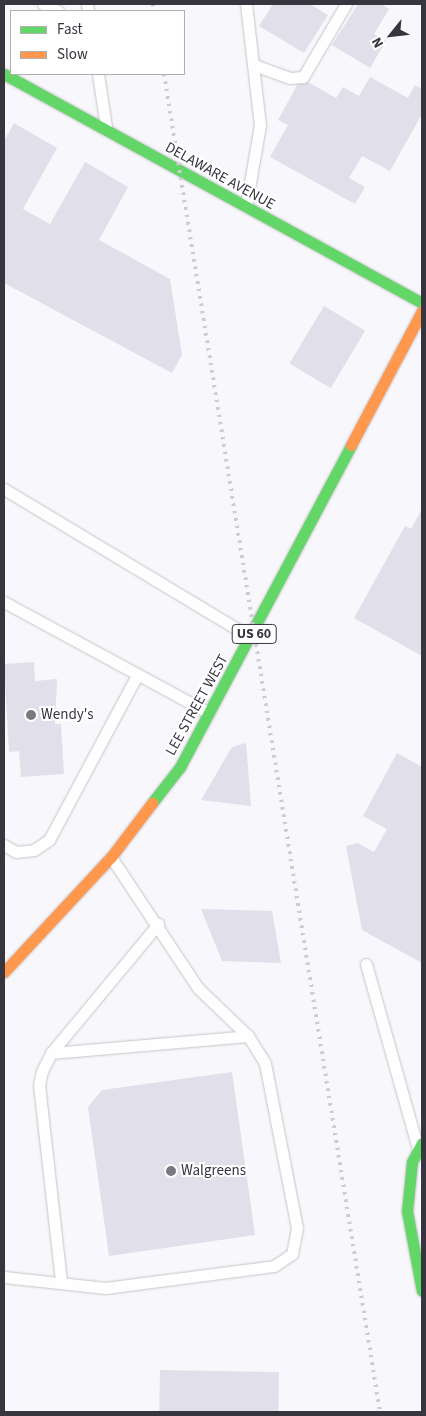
<!DOCTYPE html>
<html>
<head>
<meta charset="utf-8">
<style>
	body { margin:0 }
	#map { position:relative; width:426px; height:1416px; overflow:hidden; background:#f8f7fb; font-family:"Source Sans 3",sans-serif }
	div>[style] { position:absolute }
	.building>* { inset:0; background:#e1dfe9; transform-origin:0 0 }
	.roads { filter:drop-shadow(0 0 1px #c6c4ca) drop-shadow(0 0 1px #c6c4ca) }
	.lane>* { height:11px; margin:-5.5px; padding:0 5.5px; transform-origin:5.5px; border-radius:5.5px; background:#fefefe }
	.fast>* { height:11px; margin:-5.5px; padding:0 5.5px; transform-origin:5.5px; border-radius:5.5px; background:#63d668 }
	.slow>* { height:11px; margin:-5.5px; padding:0 5.5px; transform-origin:5.5px; border-radius:5.5px; background:#ff974d }
	.rail>* { height:4px; margin-top:-2px; transform-origin:0; background:repeating-linear-gradient(90deg,#cdccce 0 2.5px,transparent 0 7.5px) }
	.dots>* { width:14px; height:14px; translate:-50% -50%; box-sizing:border-box; border:2px solid #fff; border-radius:50% }
	span { translate:-50% -50%; white-space:nowrap; text-align:center; line-height:1.15; -webkit-text-stroke:4px #fff; paint-order:stroke }
	.shield-label span { padding:1px 4px; background:#fff; border:1px solid; border-radius:4px; -webkit-text-stroke-width:0 }
	.shield-label { font-size:14px; color:#37353d; font-weight:700 }
	.street-label { font-size:15px; color:#37353d }
	.poi-label { font-size:15px; color:#37353d }
	.left { translate:0 -50%; text-align:left }
	.frame { position:absolute; inset:0; border:5px solid #37353d; pointer-events:none }
	.legend { position:absolute; left:10px; top:10px; width:175px; height:65px; box-sizing:border-box; background:#fff; border:1px solid #afaeb1; margin:0; padding:6px 9px; list-style:none; font-size:15px; color:#37353d }
	.legend li { display:flex; align-items:center; gap:10px; height:25px }
	.legend b { width:25px; border:1px solid #afaeb1 }
	.north { position:absolute; left:366px; top:10px; width:50px; height:50px; -webkit-text-stroke:4px #fff; paint-order:stroke; rotate:241deg; font-size:14px; font-weight:700; line-height:20px; text-align:center; color:#37353d }
	.north::after { content:''; display:block; margin:auto; width:18px; height:22px; background:#37353d; clip-path:polygon(50% 0,100% 100%,50% 72%,0 100%) }
</style>
</head>
<body>
<div id="map">
	<div class="building">
		<i style="clip-path:polygon(273px 4px,310px 4px,328px 15px,304px 53px,259px 26px)"></i>
		<i style="clip-path:polygon(358px 4px,381px 4px,389px 9px,374px 34px,386px 41px,370px 68px,332px 45px)"></i>
		<i style="clip-path:polygon(370px 77px,408px 98px,415px 85px,422px 89px,422px 114px,390px 171px,362px 156px,349px 178px,365px 187px,355px 204px,270px 157px,288px 125px,278px 120px,301px 78px,336px 98px,343px 87px,359px 96px)"></i>
		<i style="clip-path:polygon(14px 123px,57px 148px,23px 209px,50px 224px,85px 162px,128px 187px,99px 240px,170px 279px,182px 355px,172px 373px,4px 283px,4px 141px)"></i>
		<i style="left:324px;top:306px;width:48px;height:67px;rotate:31deg"></i>
		<i style="clip-path:polygon(422px 509px,422px 656px,354px 618px,405px 526px,411px 529px)"></i>
		<i style="clip-path:polygon(34px 662px,35px 681px,57px 679px,55px 724px,61px 724px,64px 774px,21px 777px,19px 751px,9px 752px,4px 664px)"></i>
		<i style="clip-path:polygon(246px 743px,251px 806px,201px 800px,232px 747px)"></i>
		<i style="clip-path:polygon(397px 753px,422px 767px,422px 963px,362px 930px,346px 846px,358px 843px,374px 852px,387px 829px,363px 816px)"></i>
		<i style="clip-path:polygon(201px 909px,272px 911px,281px 963px,222px 961px)"></i>
		<i style="clip-path:polygon(232px 1072px,255px 1235px,109px 1256px,88px 1107px,102px 1090px)"></i>
		<i style="left:160px;top:1370px;width:119px;height:42px;rotate:1deg"></i>
	</div>
	<div class="roads">
		<div class="lane">
			<i style="left:43px;top:4px;width:17px;rotate:25deg"></i>
			<i style="left:87px;top:4px;width:7px;rotate:82deg"></i>
			<i style="left:254px;top:65px;width:38px;rotate:20deg"></i>
			<i style="left:290px;top:78px;width:13px;rotate:-4deg"></i>
			<i style="left:303px;top:77px;width:85px;rotate:-59.5deg"></i>
			<i style="left:98px;top:74px;width:54px;rotate:81.4deg"></i>
			<i style="left:246px;top:206px;width:82px;rotate:-80.2deg"></i>
			<i style="left:260px;top:125px;width:122px;rotate:-96.6deg"></i>
			<i style="left:4px;top:489px;width:286px;rotate:31deg"></i>
			<i style="left:4px;top:602px;width:233px;rotate:28.4deg"></i>
			<i style="left:4px;top:845px;width:14px;rotate:30deg"></i>
			<i style="left:16px;top:852px;width:18px;rotate:-6deg"></i>
			<i style="left:34px;top:850px;width:18px;rotate:-34deg"></i>
			<i style="left:49px;top:840px;width:187px;rotate:-61.9deg"></i>
			<i style="left:366px;top:964px;width:192px;rotate:74.3deg"></i>
			<i style="left:51px;top:1053px;width:198px;rotate:-4.9deg"></i>
			<i style="left:4px;top:1277px;width:102px;rotate:6.2deg"></i>
			<i style="left:105px;top:1288px;width:170px;rotate:-7.4deg"></i>
			<i style="left:274px;top:1266px;width:22px;rotate:-34deg"></i>
			<i style="left:292px;top:1254px;width:26px;rotate:-79deg"></i>
			<i style="left:297px;top:1228px;width:168px;rotate:-101deg"></i>
			<i style="left:265px;top:1063px;width:32px;rotate:-122deg"></i>
			<i style="left:248px;top:1036px;width:69px;rotate:-136.2deg"></i>
			<i style="left:198px;top:988px;width:157px;rotate:-123.6deg"></i>
			<i style="left:61px;top:1281px;width:197px;rotate:-96.4deg"></i>
			<i style="left:39px;top:1085px;width:14px;rotate:-78deg"></i>
			<i style="left:42px;top:1071px;width:20px;rotate:-63deg"></i>
			<i style="left:51px;top:1053px;width:168px;rotate:-50.3deg"></i>
		</div>
		<div class="fast">
			<i style="left:4px;top:74px;width:477px;rotate:28.7deg"></i>
			<i style="left:152px;top:803px;width:46px;rotate:-52.1deg"></i>
			<i style="left:180px;top:767px;width:365px;rotate:-62deg"></i>
			<i style="left:422px;top:1143px;width:21px;rotate:118deg"></i>
			<i style="left:412px;top:1162px;width:49px;rotate:95.8deg"></i>
			<i style="left:407px;top:1211px;width:81px;rotate:79.4deg"></i>
		</div>
		<div class="slow">
			<i style="left:351px;top:445px;width:152px;rotate:-62.1deg"></i>
			<i style="left:4px;top:972px;width:157px;rotate:-47.1deg"></i>
			<i style="left:111px;top:857px;width:68px;rotate:-52.8deg"></i>
		</div>
	</div>
	<div class="rail">
		<i style="left:153px;top:4px;width:7px;rotate:82deg"></i>
		<i style="left:164px;top:74px;width:1355px;rotate:80.83deg"></i>
	</div>
	<div class="dots">
		<i style="left:31px;top:715px;background:#7b7980"></i>
		<i style="left:171px;top:1171px;background:#7b7980"></i>
	</div>
	<div class="shield-label">
		<span style="left:254px;top:634px">US 60</span>
	</div>
	<div class="street-label">
		<span style="left:220px;top:176px;rotate:29deg">DELAWARE AVENUE</span>
		<span style="left:197px;top:705px;rotate:-61deg">LEE STREET WEST</span>
	</div>
	<div class="poi-label">
		<span class="left" style="left:41px;top:715px">Wendy's</span>
		<span class="left" style="left:181px;top:1171px">Walgreens</span>
	</div>
	<div class="frame"></div>
	<ul class="legend">
	<li><b style="height:6px;background:#63d668"></b>Fast</li>
	<li><b style="height:6px;background:#ff974d"></b>Slow</li>
	</ul>
	<div class="north">N</div>
</div>
</body>
</html>
